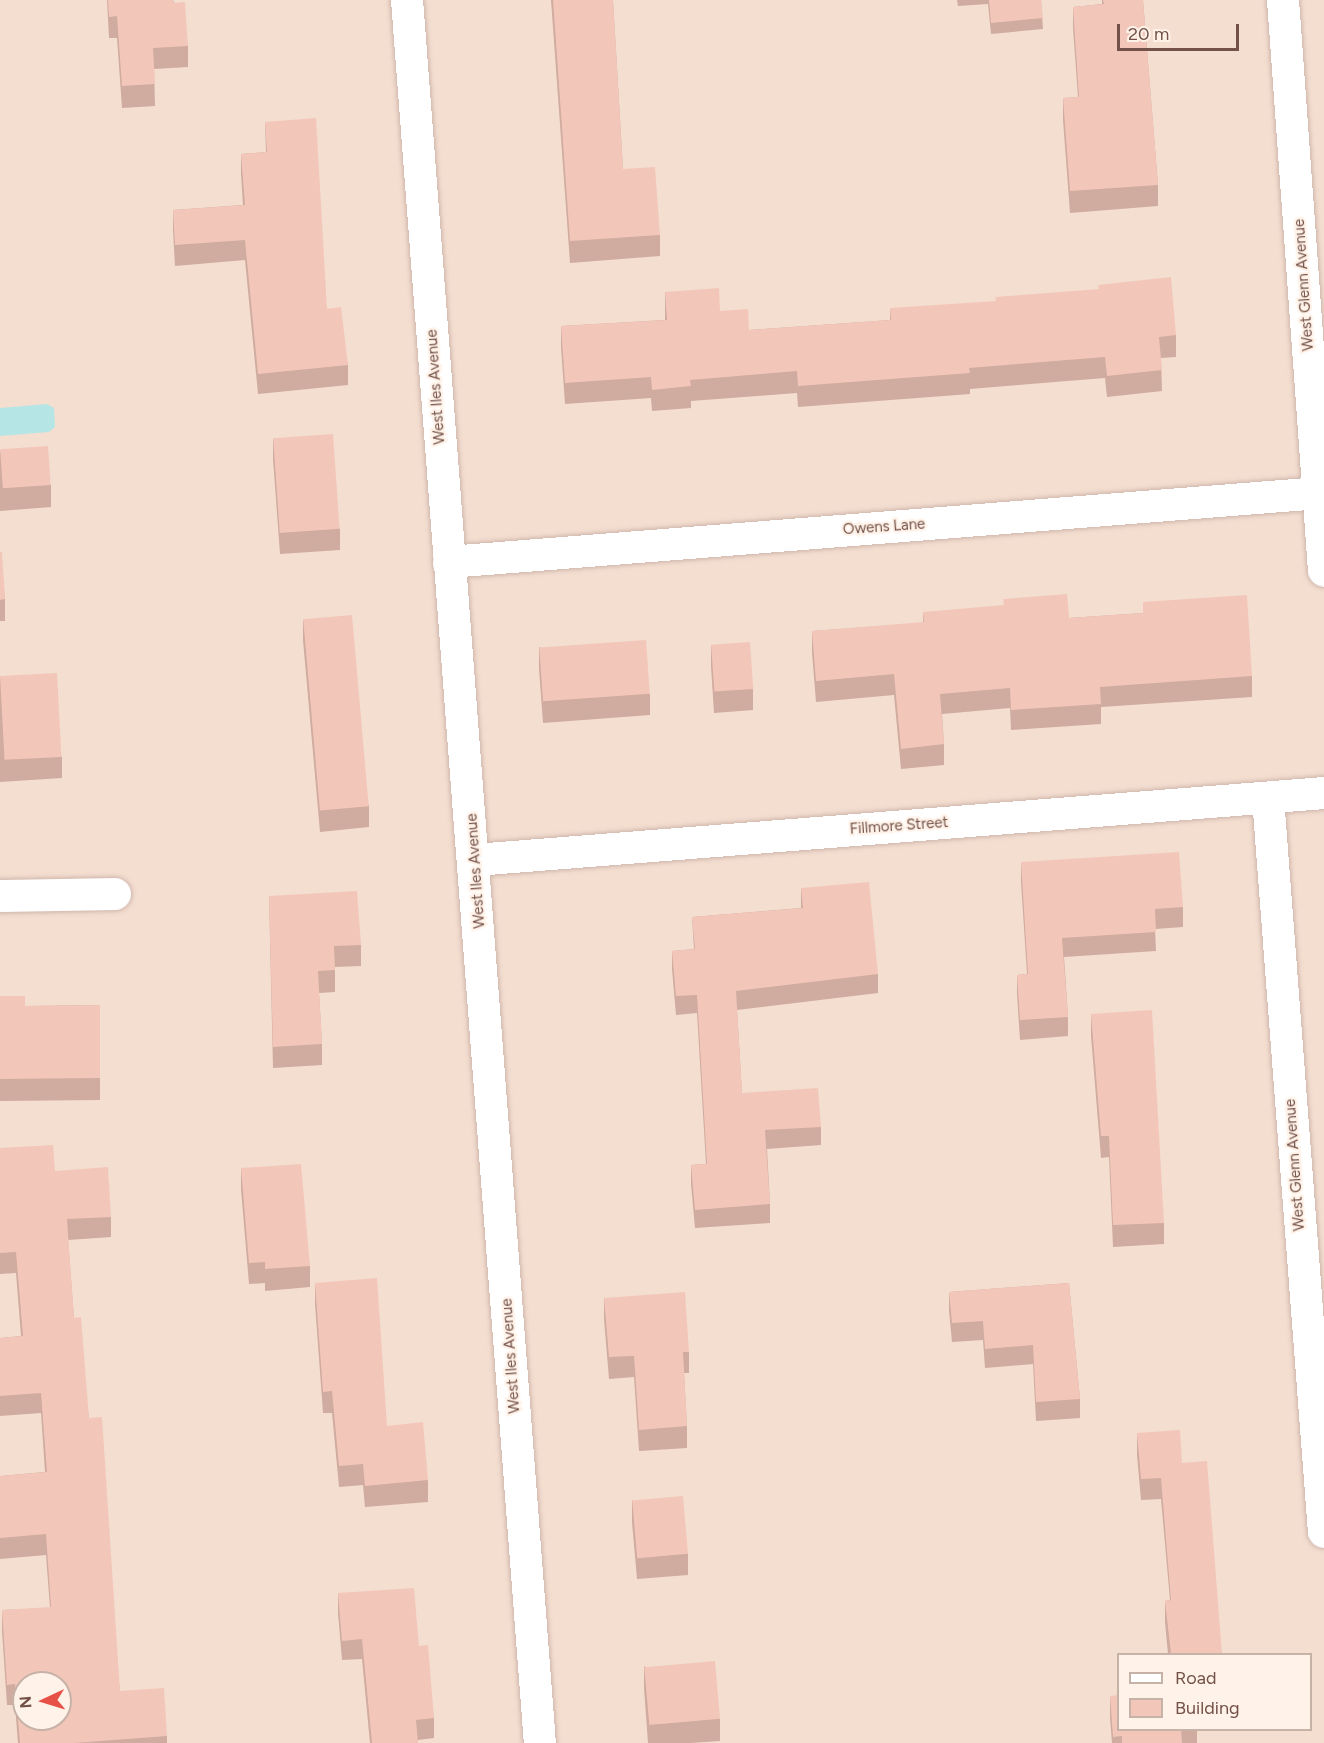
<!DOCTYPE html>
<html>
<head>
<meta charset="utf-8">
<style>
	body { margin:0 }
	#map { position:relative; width:1324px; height:1743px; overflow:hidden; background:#fceee2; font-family:Figtree,sans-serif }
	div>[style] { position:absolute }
	.residential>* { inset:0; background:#f4ded0 }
	.water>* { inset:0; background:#b6e5e5 }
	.roads { filter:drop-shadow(0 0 2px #cfb6ac) drop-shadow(0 0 2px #cfb6ac) }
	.street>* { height:32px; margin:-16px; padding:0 16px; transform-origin:16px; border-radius:16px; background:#fff }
	.wall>* { inset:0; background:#d0ab9f }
	.building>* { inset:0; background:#f2c7b9; transform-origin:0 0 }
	span { translate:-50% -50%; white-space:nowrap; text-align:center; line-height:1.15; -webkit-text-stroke:4.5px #fff2e8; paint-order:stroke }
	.street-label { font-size:15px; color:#735148 }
	.legend { position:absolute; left:1117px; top:1653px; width:195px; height:78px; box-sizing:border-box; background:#fff2e8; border:2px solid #c7b2a8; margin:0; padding:8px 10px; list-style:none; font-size:18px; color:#735148 }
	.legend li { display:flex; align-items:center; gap:12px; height:30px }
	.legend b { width:30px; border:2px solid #c7b2a8 }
	.north { position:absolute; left:12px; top:1671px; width:60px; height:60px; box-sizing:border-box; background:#fff2e8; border:2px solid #c7b2a8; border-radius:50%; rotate:266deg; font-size:16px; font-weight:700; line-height:24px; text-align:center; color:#735148 }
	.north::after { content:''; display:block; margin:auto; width:21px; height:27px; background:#e75046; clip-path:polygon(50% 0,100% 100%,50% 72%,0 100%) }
	.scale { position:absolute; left:1117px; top:24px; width:122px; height:27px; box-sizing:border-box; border:3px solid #735148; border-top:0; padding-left:8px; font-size:18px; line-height:21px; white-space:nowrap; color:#735148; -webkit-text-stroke:4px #fff2e8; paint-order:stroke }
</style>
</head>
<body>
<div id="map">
	<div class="residential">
		<i style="clip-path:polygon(evenodd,0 0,1324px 0,1324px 1743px,0 1743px,0 0,1118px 1654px,1310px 1654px,1310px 1730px,1118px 1730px,1118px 1654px,0 0,24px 1683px,60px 1683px,60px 1719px,24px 1719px,24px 1683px)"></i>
	</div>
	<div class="water">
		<i style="clip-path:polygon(47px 404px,54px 408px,55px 427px,49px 432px,0 436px,0 408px)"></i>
	</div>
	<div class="roads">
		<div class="street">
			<i style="left:407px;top:0;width:1748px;rotate:85.64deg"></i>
			<i style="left:1283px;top:0;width:572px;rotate:85.89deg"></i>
			<i style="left:449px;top:562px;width:873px;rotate:-4.53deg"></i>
			<i style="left:1268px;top:798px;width:736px;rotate:85.64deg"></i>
			<i style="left:475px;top:860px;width:852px;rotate:-4.51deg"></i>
			<i style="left:0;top:896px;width:115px;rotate:-1deg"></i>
		</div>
	</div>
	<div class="wall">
		<i style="clip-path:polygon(107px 0,173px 0,188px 46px,188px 67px,154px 69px,155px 106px,122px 108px,117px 38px,109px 38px)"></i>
		<i style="clip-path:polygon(551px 0,613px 0,623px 169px,660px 235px,660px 256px,570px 263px)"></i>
		<i style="clip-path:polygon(957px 0,1041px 0,1043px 29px,991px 34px,988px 4px,958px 6px)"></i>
		<i style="clip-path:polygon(1102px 0,1143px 0,1158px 185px,1158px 206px,1070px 213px,1063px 120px,1063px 98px,1078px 97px,1073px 28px,1073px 7px,1102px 4px)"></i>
		<i style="clip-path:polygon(265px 122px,327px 309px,348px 365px,348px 385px,258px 394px,245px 260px,175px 266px,173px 230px,173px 210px,243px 205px,241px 174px,241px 154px,266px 152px)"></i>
		<i style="clip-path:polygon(665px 292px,720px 311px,749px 330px,890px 320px,890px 308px,1176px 335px,1176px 357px,1161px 358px,1162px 391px,1107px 397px,1105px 378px,970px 389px,970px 394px,798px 407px,797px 393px,691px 401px,691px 408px,652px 411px,651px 398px,565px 404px,561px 347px,561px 326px,665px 320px)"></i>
		<i style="clip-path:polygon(273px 438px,340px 529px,340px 550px,280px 554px,273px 459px)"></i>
		<i style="clip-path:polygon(0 451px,51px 485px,51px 507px,0 511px)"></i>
		<i style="clip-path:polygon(0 552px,5px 599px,5px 621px,0 621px)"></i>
		<i style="clip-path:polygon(1143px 602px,1252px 676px,1252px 697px,1101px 707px,1101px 724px,1011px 730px,1010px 708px,942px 714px,944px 744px,944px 765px,901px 769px,894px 695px,816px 702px,812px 652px,812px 631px,923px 623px,923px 612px,1069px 618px,1143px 613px)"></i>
		<i style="clip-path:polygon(303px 619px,369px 806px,369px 827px,320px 832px,303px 640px)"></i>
		<i style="clip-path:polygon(711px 645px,753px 689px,753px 710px,714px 713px,711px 666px)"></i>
		<i style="clip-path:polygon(539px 647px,650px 694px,650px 715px,543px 723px,539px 669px)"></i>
		<i style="clip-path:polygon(0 677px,62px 757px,62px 778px,0 782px)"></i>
		<i style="clip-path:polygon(1021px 862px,1183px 907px,1183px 927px,1155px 929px,1156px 951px,1064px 957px,1068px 1017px,1068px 1036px,1020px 1040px,1017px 994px,1017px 975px,1027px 974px,1021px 882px)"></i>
		<i style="clip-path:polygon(801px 888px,878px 974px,878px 993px,737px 1010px,742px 1093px,821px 1127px,821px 1145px,767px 1149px,770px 1204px,770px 1223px,695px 1228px,691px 1184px,691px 1165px,706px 1164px,697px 1013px,676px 1015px,672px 969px,672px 951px,694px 949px,692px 917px,801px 908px)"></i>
		<i style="clip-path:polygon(269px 896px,361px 945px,361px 966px,335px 967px,335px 992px,319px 993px,322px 1044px,322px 1065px,273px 1068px)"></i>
		<i style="clip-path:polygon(0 996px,25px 1006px,100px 1005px,100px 1100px,0 1101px)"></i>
		<i style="clip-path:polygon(1091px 1014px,1164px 1223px,1164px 1244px,1113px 1247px,1109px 1157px,1101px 1158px,1091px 1036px)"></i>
		<i style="clip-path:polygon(0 1148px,55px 1171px,111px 1217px,111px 1237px,68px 1240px,74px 1318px,89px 1418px,120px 1691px,167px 1736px,167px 1743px,18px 1743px,15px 1705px,7px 1705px,2px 1631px,2px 1610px,50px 1608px,46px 1555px,0 1559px,0 1476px,45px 1472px,41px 1413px,0 1416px,0 1338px,21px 1336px,16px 1273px,0 1274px)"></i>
		<i style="clip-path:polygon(241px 1168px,310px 1266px,310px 1287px,265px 1291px,265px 1283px,249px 1284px,241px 1189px)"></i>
		<i style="clip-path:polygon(315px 1283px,387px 1426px,428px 1480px,428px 1502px,365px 1507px,363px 1485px,339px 1487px,332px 1413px,323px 1413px,315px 1304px)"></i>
		<i style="clip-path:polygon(1069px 1283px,1080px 1399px,1080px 1418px,1036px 1421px,1033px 1364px,985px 1368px,983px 1340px,952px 1342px,949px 1311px,949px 1292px)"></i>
		<i style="clip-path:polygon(604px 1298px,689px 1352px,689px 1373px,684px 1373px,687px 1426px,687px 1448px,639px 1451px,634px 1377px,609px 1379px,604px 1319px)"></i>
		<i style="clip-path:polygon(1137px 1433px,1182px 1463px,1222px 1654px,1168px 1654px,1165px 1622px,1165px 1601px,1170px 1600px,1161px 1499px,1141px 1500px,1137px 1455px)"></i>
		<i style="clip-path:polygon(632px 1500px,688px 1554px,688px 1575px,637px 1579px,632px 1522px)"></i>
		<i style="clip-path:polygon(338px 1593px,419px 1646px,434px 1718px,434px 1738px,418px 1740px,418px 1743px,370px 1743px,362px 1659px,342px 1660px,338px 1613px)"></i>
		<i style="clip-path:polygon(644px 1666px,720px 1719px,720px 1741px,690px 1743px,648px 1743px,644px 1688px)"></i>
		<i style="clip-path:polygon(1110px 1696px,1119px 1730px,1197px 1730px,1197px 1743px,1112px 1743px,1110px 1717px)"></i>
	</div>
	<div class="building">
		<i style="clip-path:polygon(108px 0,173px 0,173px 3px,185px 2px,188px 46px,153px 48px,155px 84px,122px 86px,117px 16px,109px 17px)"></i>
		<i style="clip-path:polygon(553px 0,613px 0,623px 169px,655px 167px,660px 235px,570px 241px)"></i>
		<i style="clip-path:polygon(989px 0,1041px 0,1043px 18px,991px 23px)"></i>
		<i style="clip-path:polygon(1103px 0,1143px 0,1158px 185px,1070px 191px,1063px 98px,1079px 97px,1073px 7px,1104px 4px)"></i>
		<i style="clip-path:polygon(316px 118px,327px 309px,341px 307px,348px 365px,258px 374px,245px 240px,175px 245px,173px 210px,245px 205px,241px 154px,267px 152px,265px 122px)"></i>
		<i style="clip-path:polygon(1171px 277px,1176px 335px,1159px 337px,1162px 370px,1107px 376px,1105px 357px,969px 368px,970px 373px,798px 386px,797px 371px,690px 380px,691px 386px,652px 390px,651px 377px,565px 383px,561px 326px,667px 320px,665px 292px,719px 288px,720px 311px,748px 309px,749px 330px,891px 320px,890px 308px,996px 301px,995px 297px,1099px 289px,1098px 285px)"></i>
		<i style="left:333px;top:434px;width:95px;height:60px;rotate:86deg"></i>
		<i style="left:48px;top:446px;width:39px;height:48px;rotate:86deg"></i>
		<i style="clip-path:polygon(0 552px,2px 552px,5px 599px,0 600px)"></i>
		<i style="clip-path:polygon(1067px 594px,1069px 618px,1143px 613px,1143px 602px,1247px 595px,1252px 676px,1100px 687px,1101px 704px,1011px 710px,1010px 688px,940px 694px,944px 744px,901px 749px,894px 674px,816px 681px,812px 631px,924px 622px,923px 612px,1004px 605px,1003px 599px)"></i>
		<i style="left:352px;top:615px;width:192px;height:49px;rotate:85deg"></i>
		<i style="left:646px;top:640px;width:54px;height:107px;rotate:86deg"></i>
		<i style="left:750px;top:642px;width:47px;height:39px;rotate:86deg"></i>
		<i style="left:57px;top:673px;width:84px;height:57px;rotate:87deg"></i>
		<i style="clip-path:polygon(1179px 852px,1183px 907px,1155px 909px,1156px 932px,1062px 938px,1068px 1017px,1020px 1020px,1017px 975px,1028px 974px,1021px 862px)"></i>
		<i style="clip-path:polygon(869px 882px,878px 974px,736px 991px,742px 1093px,818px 1088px,821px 1127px,765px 1130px,770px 1204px,695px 1210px,691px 1165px,707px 1164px,697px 995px,676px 996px,672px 951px,695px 949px,692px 917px,803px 908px,801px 888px)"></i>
		<i style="clip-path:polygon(357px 891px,361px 945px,334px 946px,335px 970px,318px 971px,322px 1044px,273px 1047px,269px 896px)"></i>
		<i style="clip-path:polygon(0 996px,25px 996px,25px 1006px,100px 1005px,100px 1078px,0 1079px)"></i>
		<i style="clip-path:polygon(1152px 1010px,1164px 1223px,1113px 1225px,1109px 1136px,1101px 1136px,1091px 1014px)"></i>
		<i style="clip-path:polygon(evenodd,53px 1145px,55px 1171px,108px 1167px,111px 1217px,67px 1219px,74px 1318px,81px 1317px,89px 1418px,102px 1417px,120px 1691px,164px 1688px,167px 1736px,74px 1743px,20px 1743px,15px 1684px,7px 1685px,2px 1610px,51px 1607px,46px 1534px,0 1538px,0 1476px,47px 1472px,41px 1393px,0 1396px,0 1338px,23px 1336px,16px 1252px,0 1253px,0 1148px,53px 1145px,24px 1683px,60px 1683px,60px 1719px,24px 1719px,24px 1683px)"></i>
		<i style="clip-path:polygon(301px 1164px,310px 1266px,265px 1269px,265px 1262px,249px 1263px,241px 1168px)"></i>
		<i style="clip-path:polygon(377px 1278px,387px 1426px,423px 1422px,428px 1480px,365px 1486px,363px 1464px,339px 1466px,332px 1391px,323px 1392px,315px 1283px)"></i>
		<i style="clip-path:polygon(1069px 1283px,1080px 1399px,1036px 1402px,1033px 1345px,985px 1349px,983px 1321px,952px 1323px,949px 1292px)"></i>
		<i style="clip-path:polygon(685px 1292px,689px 1352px,683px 1352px,687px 1426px,639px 1430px,634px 1356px,609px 1357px,604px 1298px)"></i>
		<i style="clip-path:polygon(1180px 1430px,1182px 1463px,1207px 1461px,1222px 1654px,1171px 1654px,1165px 1601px,1171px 1600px,1161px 1478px,1141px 1479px,1137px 1433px)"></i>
		<i style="left:683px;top:1496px;width:58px;height:51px;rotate:85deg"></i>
		<i style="clip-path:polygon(414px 1588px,419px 1646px,428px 1645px,434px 1718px,416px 1720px,418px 1743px,372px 1743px,362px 1639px,342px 1641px,338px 1593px)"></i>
		<i style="left:715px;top:1661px;width:58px;height:71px;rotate:85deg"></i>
		<i style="clip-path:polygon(1119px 1695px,1119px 1730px,1181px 1730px,1182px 1743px,1122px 1743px,1122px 1736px,1113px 1737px,1110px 1696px)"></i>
	</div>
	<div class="street-label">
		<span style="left:1304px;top:285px;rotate:-94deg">West Glenn Avenue</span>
		<span style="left:436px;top:387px;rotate:-94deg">West Iles Avenue</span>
		<span style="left:884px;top:527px;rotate:-4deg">Owens Lane</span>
		<span style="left:899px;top:826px;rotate:-4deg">Fillmore Street</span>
		<span style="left:476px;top:871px;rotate:-94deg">West Iles Avenue</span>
		<span style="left:1295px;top:1165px;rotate:-94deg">West Glenn Avenue</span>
		<span style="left:511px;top:1356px;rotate:-94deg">West Iles Avenue</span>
	</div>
	<ul class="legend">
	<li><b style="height:8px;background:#fff"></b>Road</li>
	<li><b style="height:16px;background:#f2c7b9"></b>Building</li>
	</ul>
	<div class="north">N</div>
	<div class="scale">20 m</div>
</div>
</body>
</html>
